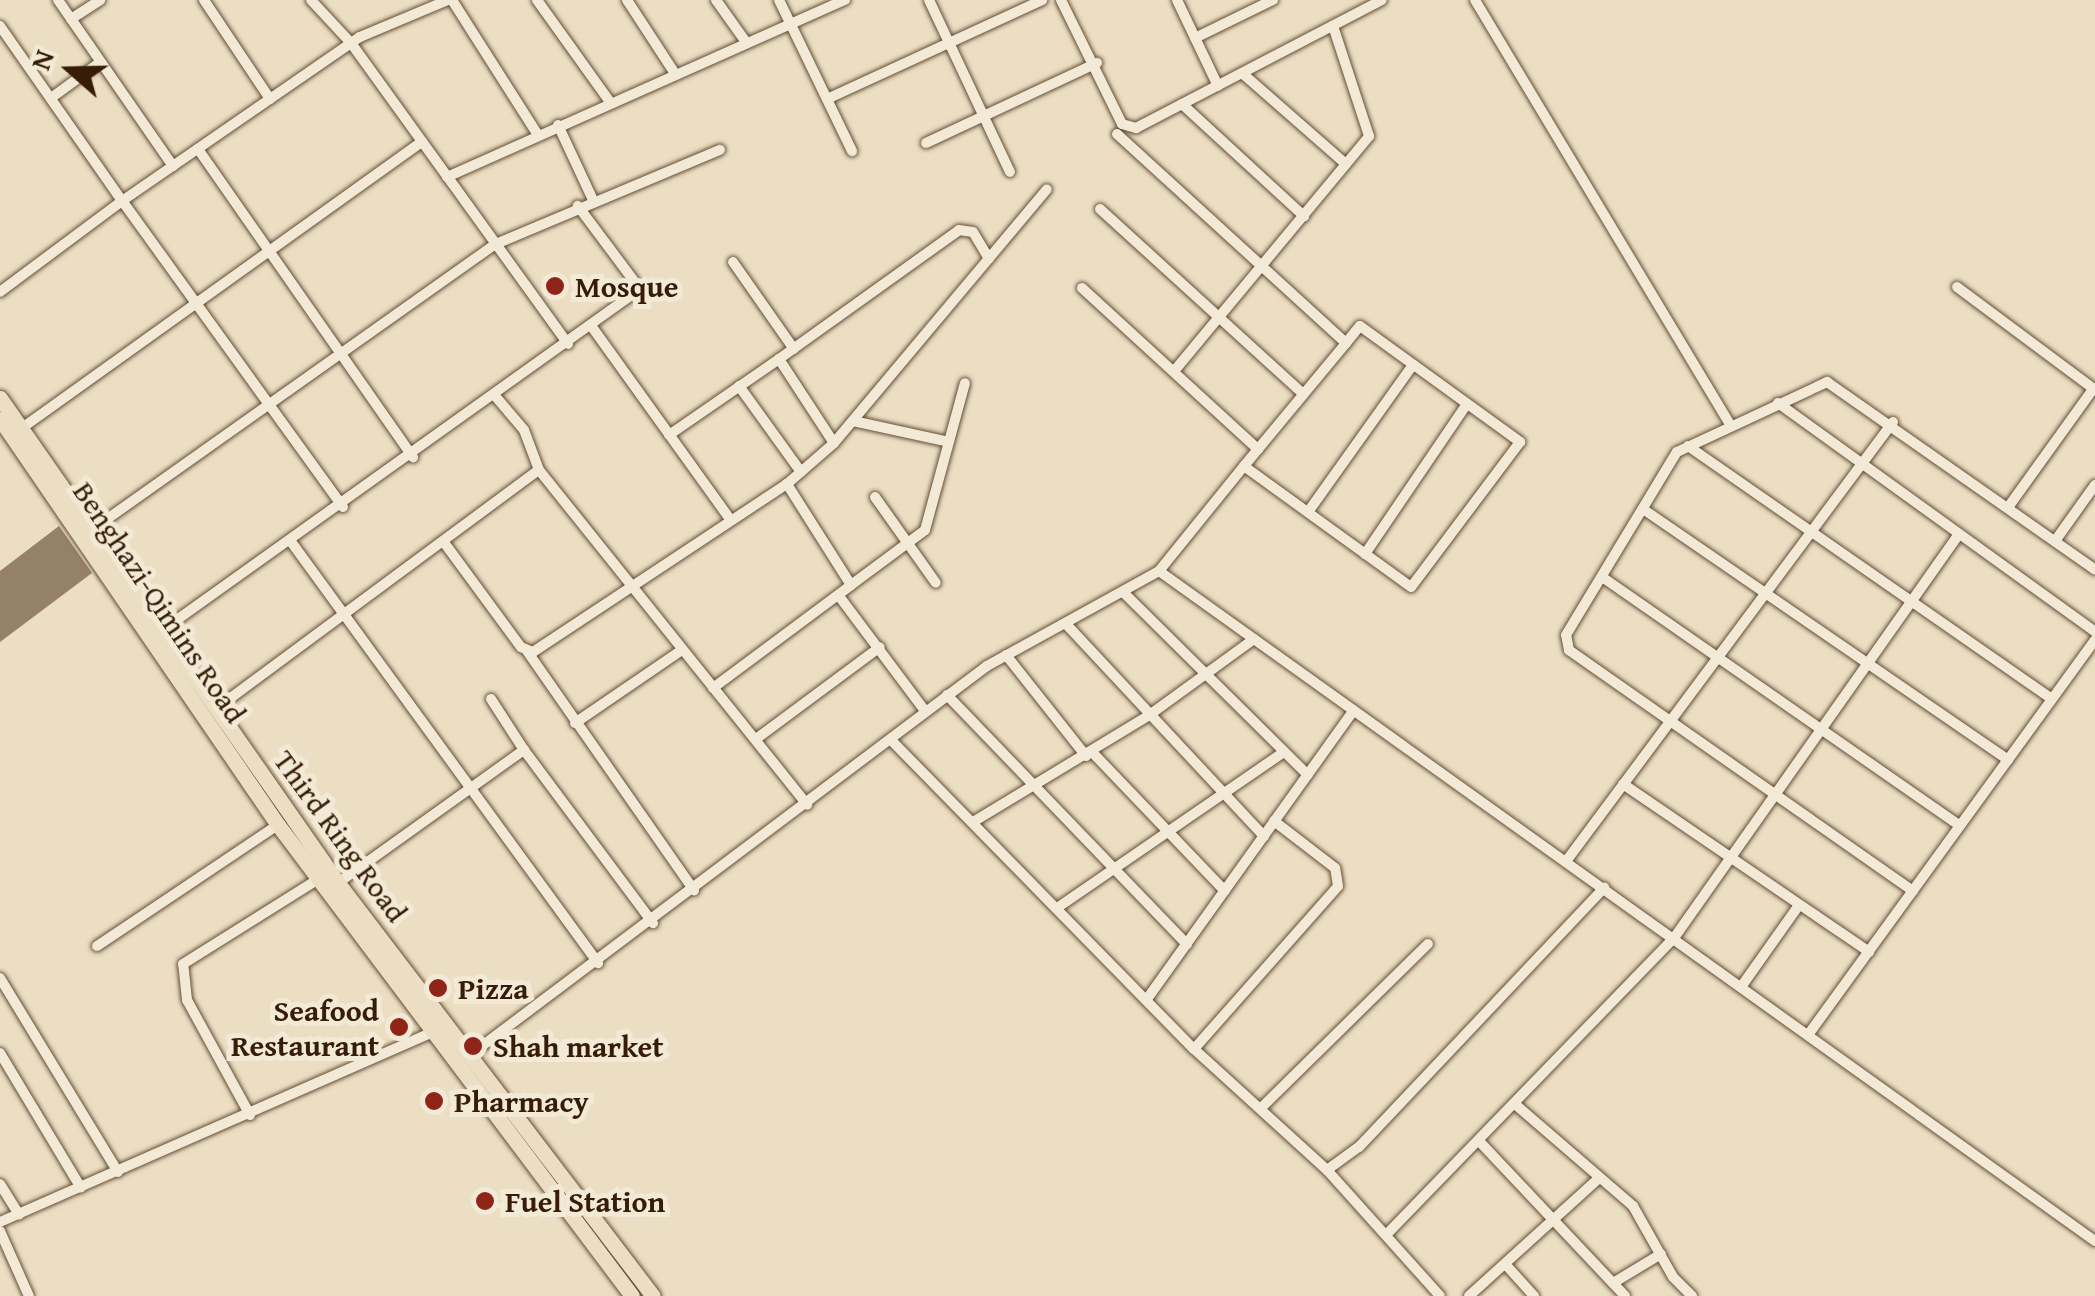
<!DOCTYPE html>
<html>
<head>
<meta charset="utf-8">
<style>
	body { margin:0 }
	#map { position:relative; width:2095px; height:1296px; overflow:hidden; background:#ebdec2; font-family:"Gentium Book Plus",serif }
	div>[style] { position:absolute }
	.building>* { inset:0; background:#958168 }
	.roads { filter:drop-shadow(0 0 2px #644d36) drop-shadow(0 0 2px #644d36) }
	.minor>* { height:10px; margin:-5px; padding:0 5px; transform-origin:5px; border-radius:5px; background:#f2ead7 }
	.primary>* { height:15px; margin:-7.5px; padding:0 7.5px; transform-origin:7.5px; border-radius:7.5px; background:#ebdec2 }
	.dots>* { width:28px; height:28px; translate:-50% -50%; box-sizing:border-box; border:5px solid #f2ead7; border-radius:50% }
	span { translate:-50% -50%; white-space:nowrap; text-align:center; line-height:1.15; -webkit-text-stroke:10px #f2ead7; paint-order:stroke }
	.poi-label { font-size:30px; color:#371d07; font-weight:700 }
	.left { translate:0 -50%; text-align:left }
	.right { translate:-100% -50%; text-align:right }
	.street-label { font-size:30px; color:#371d07 }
	.north { position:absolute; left:20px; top:20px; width:100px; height:100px; -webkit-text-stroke:8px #f2ead7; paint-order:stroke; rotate:290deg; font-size:28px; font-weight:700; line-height:40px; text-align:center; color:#371d07 }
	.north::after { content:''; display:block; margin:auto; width:35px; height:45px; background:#371d07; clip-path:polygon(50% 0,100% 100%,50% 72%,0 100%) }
</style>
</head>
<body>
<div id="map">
	<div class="building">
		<i style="clip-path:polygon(59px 526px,92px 573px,0 642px,0 571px)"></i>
	</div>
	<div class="roads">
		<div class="minor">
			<i style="left:58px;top:0;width:202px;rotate:55.3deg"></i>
			<i style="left:204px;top:0;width:119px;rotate:56.3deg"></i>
			<i style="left:311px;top:0;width:59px;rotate:47.1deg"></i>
			<i style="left:351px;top:43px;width:371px;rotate:54.2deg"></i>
			<i style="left:452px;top:0;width:160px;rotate:57.5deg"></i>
			<i style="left:537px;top:0;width:125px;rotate:54.4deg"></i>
			<i style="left:627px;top:0;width:86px;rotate:56.9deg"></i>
			<i style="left:716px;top:0;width:52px;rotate:54.5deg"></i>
			<i style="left:779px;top:0;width:168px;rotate:64.2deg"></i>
			<i style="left:929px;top:0;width:190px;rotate:64.8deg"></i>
			<i style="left:1061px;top:0;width:138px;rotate:63.8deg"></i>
			<i style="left:1122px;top:124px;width:15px;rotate:16deg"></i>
			<i style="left:1136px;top:128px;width:277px;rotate:-27.5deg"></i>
			<i style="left:1177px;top:0;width:95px;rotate:64.5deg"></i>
			<i style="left:1475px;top:0;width:497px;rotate:59deg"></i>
			<i style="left:71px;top:19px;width:35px;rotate:-33deg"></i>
			<i style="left:0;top:26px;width:213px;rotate:55.1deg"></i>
			<i style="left:122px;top:201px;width:152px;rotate:143.3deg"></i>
			<i style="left:1195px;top:38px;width:87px;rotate:-26deg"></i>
			<i style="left:1242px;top:73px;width:138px;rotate:41.2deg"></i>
			<i style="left:51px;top:98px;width:59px;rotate:-36.1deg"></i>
			<i style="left:827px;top:99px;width:237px;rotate:-24.7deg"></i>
			<i style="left:1182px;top:104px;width:166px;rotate:42.6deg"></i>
			<i style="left:558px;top:125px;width:83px;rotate:65deg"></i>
			<i style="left:1117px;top:134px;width:310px;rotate:42.4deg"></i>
			<i style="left:1346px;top:343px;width:22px;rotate:-51deg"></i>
			<i style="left:1360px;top:326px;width:198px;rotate:35.9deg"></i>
			<i style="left:1520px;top:442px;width:181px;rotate:126.9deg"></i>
			<i style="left:1411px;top:587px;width:206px;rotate:-144.1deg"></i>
			<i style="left:1244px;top:466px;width:135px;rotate:129deg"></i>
			<i style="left:926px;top:143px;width:189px;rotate:-25.1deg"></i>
			<i style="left:198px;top:149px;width:376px;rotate:55.1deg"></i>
			<i style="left:447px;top:177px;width:436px;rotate:-24deg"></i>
			<i style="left:1100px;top:209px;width:275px;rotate:42.3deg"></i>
			<i style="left:733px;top:262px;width:106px;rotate:55deg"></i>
			<i style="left:1957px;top:287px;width:172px;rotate:36.7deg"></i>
			<i style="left:1082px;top:288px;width:239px;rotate:42.5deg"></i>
			<i style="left:592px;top:327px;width:235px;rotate:54.3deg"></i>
			<i style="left:779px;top:359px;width:221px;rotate:-35.6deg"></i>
			<i style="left:959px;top:230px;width:14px;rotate:8deg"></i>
			<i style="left:973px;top:232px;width:31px;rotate:59deg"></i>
			<i style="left:1175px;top:370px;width:304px;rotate:-50.3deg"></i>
			<i style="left:1369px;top:136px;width:116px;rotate:-108.1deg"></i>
			<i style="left:739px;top:386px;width:106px;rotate:54.2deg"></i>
			<i style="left:496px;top:397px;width:43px;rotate:49.7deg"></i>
			<i style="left:524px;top:430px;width:43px;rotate:69.4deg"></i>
			<i style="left:539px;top:470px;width:429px;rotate:51.3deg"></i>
			<i style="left:1778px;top:403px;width:391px;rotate:35.8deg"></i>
			<i style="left:853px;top:421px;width:98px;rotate:12.3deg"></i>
			<i style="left:22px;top:428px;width:492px;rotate:-35.6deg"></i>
			<i style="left:669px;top:435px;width:134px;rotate:-34.6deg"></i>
			<i style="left:779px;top:359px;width:100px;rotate:56.8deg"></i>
			<i style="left:1688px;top:446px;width:443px;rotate:34.8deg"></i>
			<i style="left:1244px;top:466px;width:160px;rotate:-50.3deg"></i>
			<i style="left:875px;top:497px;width:105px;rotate:54.7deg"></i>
			<i style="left:2009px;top:506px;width:144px;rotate:-54.3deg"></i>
			<i style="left:343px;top:507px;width:377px;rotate:-125.8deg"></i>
			<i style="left:122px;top:201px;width:289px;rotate:-34.6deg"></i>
			<i style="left:360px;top:37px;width:95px;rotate:-22.8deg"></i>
			<i style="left:1643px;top:509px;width:443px;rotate:34.5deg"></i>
			<i style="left:1308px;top:512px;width:181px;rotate:-54.5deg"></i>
			<i style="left:93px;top:529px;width:494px;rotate:-35.3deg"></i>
			<i style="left:496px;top:244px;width:243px;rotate:-22.8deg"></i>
			<i style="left:443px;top:541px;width:132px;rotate:53.7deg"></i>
			<i style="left:521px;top:647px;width:13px;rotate:23deg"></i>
			<i style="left:533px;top:652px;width:305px;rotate:-33.5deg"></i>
			<i style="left:2055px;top:541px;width:69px;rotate:-54.5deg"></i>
			<i style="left:292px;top:543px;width:520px;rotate:53.92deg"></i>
			<i style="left:1365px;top:554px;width:181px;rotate:-55.8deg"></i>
			<i style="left:1605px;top:579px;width:432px;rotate:34.8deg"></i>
			<i style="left:851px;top:585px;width:92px;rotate:-36.6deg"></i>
			<i style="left:925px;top:530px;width:152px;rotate:-74.8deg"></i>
			<i style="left:1125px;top:594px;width:257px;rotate:44.7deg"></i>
			<i style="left:839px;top:596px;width:144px;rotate:53.2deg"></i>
			<i style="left:1067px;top:625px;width:289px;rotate:47deg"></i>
			<i style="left:164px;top:629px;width:585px;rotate:-35.54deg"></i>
			<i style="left:640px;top:289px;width:104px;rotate:-126.8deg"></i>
			<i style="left:527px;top:651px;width:292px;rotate:55.1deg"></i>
			<i style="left:1006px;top:655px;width:129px;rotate:51.6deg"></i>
			<i style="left:713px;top:688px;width:172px;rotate:-36.7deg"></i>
			<i style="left:851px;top:585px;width:120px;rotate:-122.4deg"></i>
			<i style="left:787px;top:484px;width:62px;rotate:-41.1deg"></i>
			<i style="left:834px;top:443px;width:331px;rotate:-50deg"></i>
			<i style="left:947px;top:695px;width:346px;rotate:46.1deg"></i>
			<i style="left:491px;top:699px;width:61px;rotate:57.1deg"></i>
			<i style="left:217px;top:708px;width:400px;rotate:-36.5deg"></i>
			<i style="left:575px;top:723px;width:130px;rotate:-34.3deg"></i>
			<i style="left:756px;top:739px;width:154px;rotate:-36.6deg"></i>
			<i style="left:891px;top:740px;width:433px;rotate:45.6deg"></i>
			<i style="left:1194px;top:1049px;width:180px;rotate:42.3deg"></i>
			<i style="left:1327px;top:1170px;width:169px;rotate:48.1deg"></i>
			<i style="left:1092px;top:752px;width:192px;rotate:46.3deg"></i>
			<i style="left:1623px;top:784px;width:298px;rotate:34.3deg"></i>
			<i style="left:973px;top:822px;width:205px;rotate:-31.2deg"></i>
			<i style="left:1148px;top:716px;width:131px;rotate:-36deg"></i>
			<i style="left:1567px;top:860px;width:546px;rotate:-53.34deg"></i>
			<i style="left:338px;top:883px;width:229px;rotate:-35.6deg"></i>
			<i style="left:524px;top:750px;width:216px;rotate:53.3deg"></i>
			<i style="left:1913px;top:891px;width:420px;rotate:-145deg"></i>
			<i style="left:1569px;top:650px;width:15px;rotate:-101deg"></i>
			<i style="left:1566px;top:635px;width:214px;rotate:-58.8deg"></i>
			<i style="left:1677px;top:452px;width:166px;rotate:-25deg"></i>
			<i style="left:1827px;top:382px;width:327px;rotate:35deg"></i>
			<i style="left:1057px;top:908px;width:272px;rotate:-34.5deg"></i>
			<i style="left:97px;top:946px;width:218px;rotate:-33.8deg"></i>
			<i style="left:0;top:978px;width:227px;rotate:58.7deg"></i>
			<i style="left:1741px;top:987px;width:100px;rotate:-54.7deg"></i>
			<i style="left:1147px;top:999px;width:355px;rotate:-54.4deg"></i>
			<i style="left:1808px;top:1035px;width:488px;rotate:-54deg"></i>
			<i style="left:1194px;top:1049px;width:217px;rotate:-48.5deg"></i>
			<i style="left:1338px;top:886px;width:18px;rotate:-99deg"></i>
			<i style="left:1335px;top:868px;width:77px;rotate:-142.4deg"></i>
			<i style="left:0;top:1053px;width:157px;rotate:59deg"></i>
			<i style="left:470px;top:1055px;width:647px;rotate:-36.96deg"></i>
			<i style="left:987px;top:666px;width:196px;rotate:-28.9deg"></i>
			<i style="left:1159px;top:571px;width:1151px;rotate:35.6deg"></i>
			<i style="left:1516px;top:1105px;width:155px;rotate:40.8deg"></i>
			<i style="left:1633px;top:1206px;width:81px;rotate:60.6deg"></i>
			<i style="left:1673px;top:1277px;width:27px;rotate:45deg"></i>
			<i style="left:1261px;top:1108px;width:234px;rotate:-44.5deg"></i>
			<i style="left:250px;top:1115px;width:131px;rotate:-118.7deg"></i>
			<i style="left:187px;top:1000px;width:36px;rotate:-96deg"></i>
			<i style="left:183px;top:964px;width:158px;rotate:-32.1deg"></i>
			<i style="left:1479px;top:1141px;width:213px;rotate:46.7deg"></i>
			<i style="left:1327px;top:1170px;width:39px;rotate:-36deg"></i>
			<i style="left:1359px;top:1147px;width:357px;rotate:-46.6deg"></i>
			<i style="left:0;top:1184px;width:36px;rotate:58deg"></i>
			<i style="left:0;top:1222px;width:478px;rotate:-23.7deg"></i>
			<i style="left:0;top:1231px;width:71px;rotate:66deg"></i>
			<i style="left:1386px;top:1235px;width:414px;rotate:-45.9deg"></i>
			<i style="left:1674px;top:938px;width:494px;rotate:-54.8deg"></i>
			<i style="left:1506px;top:1265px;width:42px;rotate:47.9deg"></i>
			<i style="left:1613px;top:1283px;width:56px;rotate:-31.1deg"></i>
			<i style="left:1469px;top:1296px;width:176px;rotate:-42.2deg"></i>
		</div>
		<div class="primary">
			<i style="left:0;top:398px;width:591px;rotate:55.13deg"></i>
			<i style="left:338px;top:883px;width:519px;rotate:52.67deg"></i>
			<i style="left:0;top:419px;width:492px;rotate:55.6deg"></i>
			<i style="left:278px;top:825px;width:589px;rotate:53.07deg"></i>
		</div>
	</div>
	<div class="dots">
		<i style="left:555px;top:286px;background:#8f2418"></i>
		<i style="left:438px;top:988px;background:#8f2418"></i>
		<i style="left:399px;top:1027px;background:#8f2418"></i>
		<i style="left:473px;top:1046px;background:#8f2418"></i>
		<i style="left:434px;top:1101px;background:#8f2418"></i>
		<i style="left:485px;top:1201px;background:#8f2418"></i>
	</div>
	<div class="poi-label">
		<span class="left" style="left:575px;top:286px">Mosque</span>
		<span class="left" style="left:458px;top:988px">Pizza</span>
		<span class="right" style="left:379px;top:1027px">Seafood<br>Restaurant</span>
		<span class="left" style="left:493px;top:1046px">Shah market</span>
		<span class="left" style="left:454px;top:1101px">Pharmacy</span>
		<span class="left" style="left:505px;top:1201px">Fuel Station</span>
	</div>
	<div class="street-label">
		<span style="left:160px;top:602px;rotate:56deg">Benghazi-Qimins Road</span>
		<span style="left:341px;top:836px;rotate:54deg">Third Ring Road</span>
	</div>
	<div class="north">N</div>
</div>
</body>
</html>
